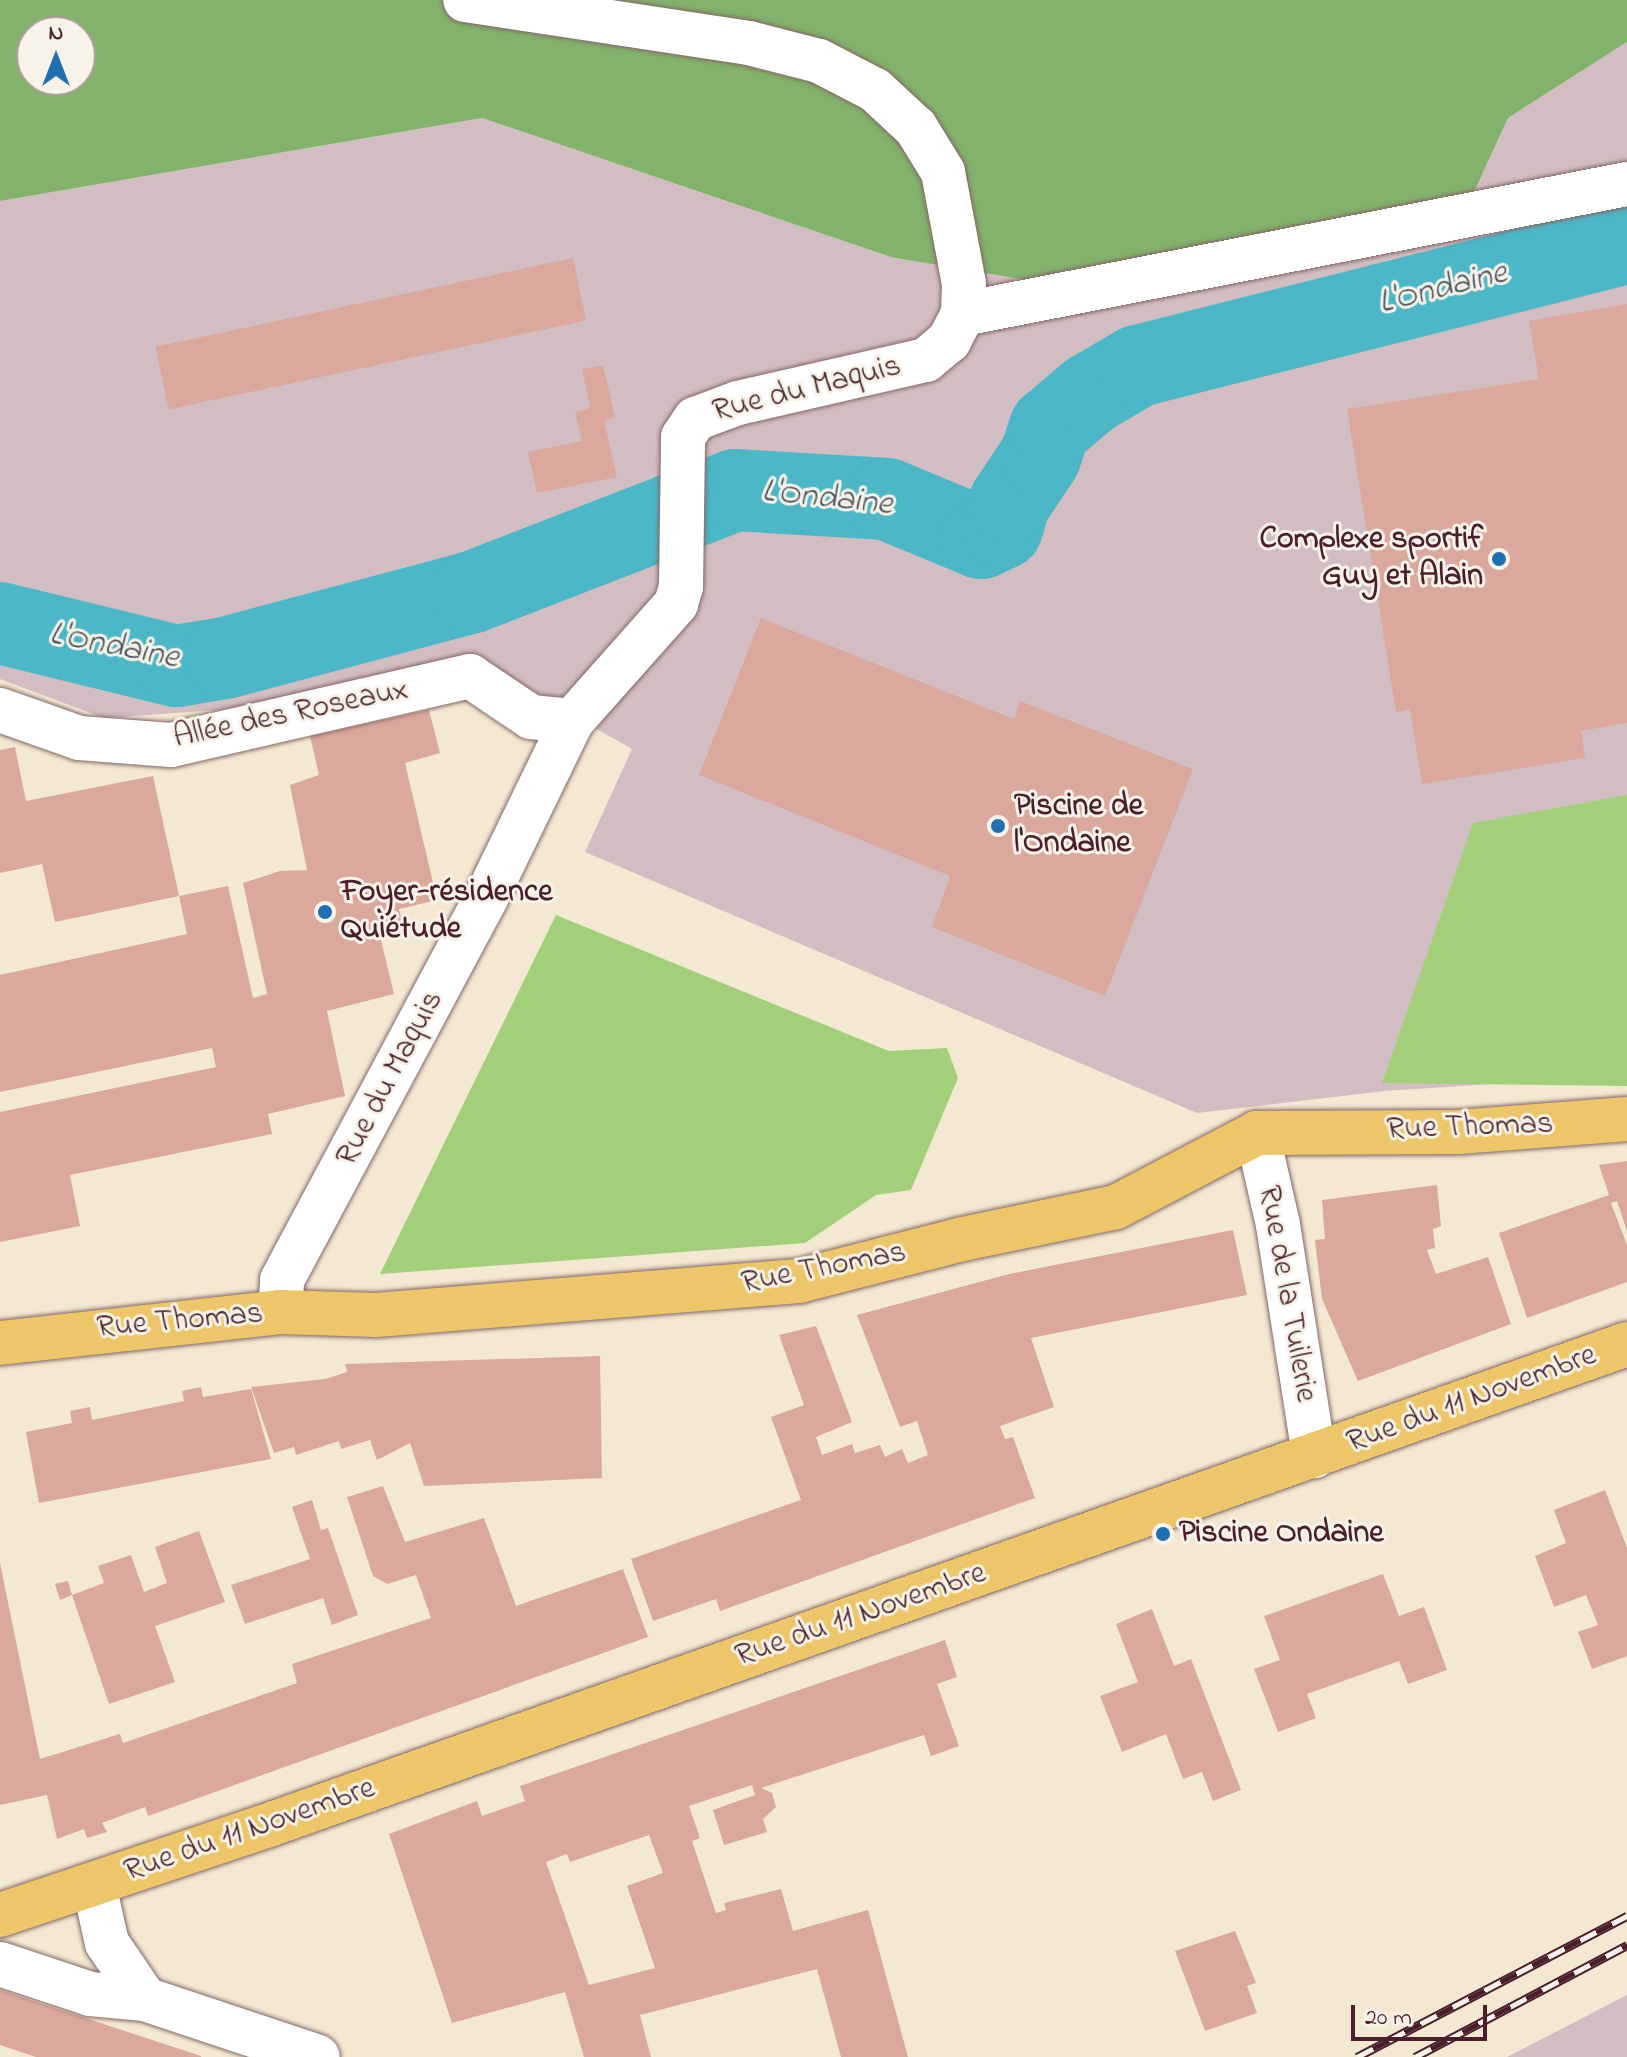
<!DOCTYPE html>
<html>
<head>
<meta charset="utf-8">
<style>
	body { margin:0 }
	#map { position:relative; width:1627px; height:2057px; overflow:hidden; background:#f3e9d3; font-family:"Indie Flower",sans-serif }
	div>[style] { position:absolute }
	.industrial>* { inset:0; background:#d2bec2 }
	.green>* { inset:0; background:#a3cf7b }
	.forest>* { inset:0; background:#82b26b }
	.river>* { height:82px; margin:-41px; padding:0 41px; transform-origin:41px; border-radius:41px; background:#4bb7c7 }
	.building>* { inset:0; background:#daa89d; transform-origin:0 0 }
	.roads { filter:drop-shadow(0 0 2px #856666) drop-shadow(0 0 2px #856666) }
	.minor>* { height:44px; margin:-22px; padding:0 22px; transform-origin:22px; border-radius:22px; background:#fff }
	.major>* { height:44px; margin:-22px; padding:0 22px; transform-origin:22px; border-radius:22px; background:#ecc669 }
	.rail>* { height:9px; margin-top:-4.5px; transform-origin:0; background:repeating-linear-gradient(90deg,#f7f3e8 0 18px,#4a1f2b 0 36px); box-sizing:border-box; border-block:2px solid #4a1f2b }
	.dots>* { width:22px; height:22px; translate:-50% -50%; box-sizing:border-box; border:4px solid #f7f3e8; border-radius:50% }
	span { translate:-50% -50%; white-space:nowrap; text-align:center; line-height:1.15; -webkit-text-stroke:6px #f7f3e8; paint-order:stroke }
	.street-label { font-size:32px; color:#4a1f2b }
	.poi-label { font-size:32px; color:#4a1f2b; font-weight:700 }
	.right { translate:-100% -50%; text-align:right }
	.left { translate:0 -50%; text-align:left }
	.water-label { font-size:34px; color:#4a5462; font-style:italic }
	.north { position:absolute; left:16px; top:16px; width:80px; height:80px; box-sizing:border-box; background:#f7f3e8; border:2px solid #b29e9c; border-radius:50%; rotate:0deg; font-size:22px; font-weight:700; line-height:32px; text-align:center; color:#4a1f2b }
	.north::after { content:''; display:block; margin:auto; width:28px; height:36px; background:#1f6fb2; clip-path:polygon(50% 0,100% 100%,50% 72%,0 100%) }
	.scale { position:absolute; left:1351px; top:2005px; width:136px; height:36px; box-sizing:border-box; border:4px solid #4a1f2b; border-top:0; padding-left:10px; font-size:24px; line-height:28px; white-space:nowrap; color:#4a1f2b; -webkit-text-stroke:6px #f7f3e8; paint-order:stroke }
</style>
</head>
<body>
<div id="map">
	<div class="industrial">
		<i style="clip-path:polygon(1627px 42px,1627px 1075px,1385px 1091px,1197px 1113px,585px 852px,632px 749px,481px 663px,259px 707px,104px 718px,0 679px,0 201px,482px 118px,891px 257px,1469px 203px,1508px 118px)"></i>
		<i style="clip-path:polygon(1627px 1995px,1627px 2057px,1507px 2057px)"></i>
	</div>
	<div class="green">
		<i style="clip-path:polygon(1627px 795px,1627px 1086px,1382px 1083px,1473px 823px)"></i>
		<i style="clip-path:polygon(556px 915px,889px 1051px,947px 1048px,958px 1078px,911px 1190px,876px 1195px,805px 1243px,380px 1274px)"></i>
	</div>
	<div class="forest">
		<i style="clip-path:polygon(evenodd,0 0,1627px 0,1627px 42px,1508px 118px,1469px 203px,1069px 287px,891px 257px,482px 118px,0 201px,0 0,32px 32px,80px 32px,80px 80px,32px 80px,32px 32px)"></i>
	</div>
	<div class="river">
		<i style="left:0;top:623px;width:182px;rotate:13.7deg"></i>
		<i style="left:177px;top:666px;width:49px;rotate:-9.5deg"></i>
		<i style="left:225px;top:658px;width:253px;rotate:-14.9deg"></i>
		<i style="left:470px;top:593px;width:284px;rotate:-21.2deg"></i>
		<i style="left:735px;top:490px;width:152px;rotate:3.4deg"></i>
		<i style="left:887px;top:499px;width:102px;rotate:22.5deg"></i>
		<i style="left:981px;top:538px;width:23px;rotate:-25deg"></i>
		<i style="left:1002px;top:528px;width:27px;rotate:-73deg"></i>
		<i style="left:1010px;top:502px;width:54px;rotate:-56.3deg"></i>
		<i style="left:1040px;top:457px;width:31px;rotate:-71deg"></i>
		<i style="left:1050px;top:428px;width:52px;rotate:-40.4deg"></i>
		<i style="left:1090px;top:394px;width:56px;rotate:-30.3deg"></i>
		<i style="left:1138px;top:366px;width:504px;rotate:-14.12deg"></i>
	</div>
	<div class="building">
		<i style="left:573px;top:258px;width:64px;height:427px;rotate:78deg"></i>
		<i style="clip-path:polygon(1627px 304px,1627px 723px,1581px 731px,1585px 758px,1422px 784px,1410px 709px,1396px 712px,1347px 409px,1539px 379px,1529px 321px)"></i>
		<i style="clip-path:polygon(603px 365px,615px 417px,604px 420px,617px 477px,537px 493px,528px 452px,582px 441px,575px 412px,590px 408px,582px 369px)"></i>
		<i style="clip-path:polygon(761px 618px,1014px 719px,1020px 701px,1193px 769px,1105px 996px,932px 927px,950px 876px,699px 775px)"></i>
		<i style="clip-path:polygon(429px 710px,440px 753px,405px 763px,437px 900px,399px 909px,405px 931px,380px 936px,394px 994px,327px 1011px,345px 1096px,268px 1114px,272px 1134px,70px 1175px,80px 1226px,0 1242px,0 1112px,216px 1067px,212px 1048px,0 1092px,0 975px,187px 934px,179px 896px,55px 922px,42px 864px,0 873px,0 750px,15px 747px,26px 801px,153px 776px,179px 896px,228px 886px,253px 998px,267px 994px,243px 883px,280px 871px,307px 870px,290px 785px,319px 775px,310px 736px)"></i>
		<i style="clip-path:polygon(1627px 1161px,1627px 1231px,1617px 1201px,1611px 1203px,1627px 1245px,1627px 1282px,1527px 1318px,1499px 1233px,1609px 1195px,1599px 1165px)"></i>
		<i style="clip-path:polygon(1437px 1185px,1441px 1226px,1433px 1229px,1435px 1248px,1427px 1250px,1436px 1274px,1488px 1257px,1511px 1324px,1358px 1381px,1322px 1299px,1315px 1240px,1325px 1239px,1322px 1200px)"></i>
		<i style="clip-path:polygon(1233px 1230px,1247px 1295px,1031px 1338px,1054px 1407px,1000px 1426px,1005px 1439px,1013px 1437px,1035px 1498px,720px 1611px,716px 1599px,653px 1621px,631px 1559px,801px 1500px,771px 1417px,804px 1405px,779px 1335px,816px 1326px,852px 1422px,816px 1437px,822px 1455px,852px 1444px,855px 1453px,880px 1445px,885px 1457px,902px 1449px,908px 1463px,928px 1455px,917px 1421px,900px 1427px,857px 1315px,1009px 1274px)"></i>
		<i style="clip-path:polygon(600px 1356px,602px 1478px,424px 1486px,410px 1443px,377px 1460px,370px 1440px,341px 1449px,339px 1441px,296px 1455px,294px 1447px,274px 1453px,251px 1387px,325px 1379px,347px 1372px,345px 1364px)"></i>
		<i style="clip-path:polygon(201px 1387px,203px 1397px,251px 1389px,271px 1459px,39px 1503px,26px 1432px,72px 1423px,70px 1411px,90px 1407px,92px 1420px,184px 1401px,182px 1391px)"></i>
		<i style="clip-path:polygon(383px 1486px,405px 1542px,484px 1518px,516px 1606px,623px 1569px,648px 1637px,148px 1816px,145px 1807px,102px 1823px,107px 1832px,87px 1838px,84px 1829px,57px 1839px,47px 1795px,0 1805px,0 1563px,40px 1759px,120px 1734px,123px 1743px,297px 1683px,292px 1664px,431px 1618px,416px 1575px,387px 1584px,373px 1576px,347px 1497px)"></i>
		<i style="clip-path:polygon(1605px 1490px,1627px 1548px,1627px 1656px,1592px 1669px,1578px 1632px,1598px 1625px,1586px 1595px,1554px 1607px,1535px 1556px,1566px 1543px,1554px 1510px)"></i>
		<i style="clip-path:polygon(312px 1500px,321px 1530px,328px 1528px,358px 1615px,332px 1625px,323px 1598px,245px 1624px,231px 1585px,310px 1559px,292px 1507px)"></i>
		<i style="clip-path:polygon(199px 1531px,225px 1602px,155px 1626px,175px 1682px,109px 1704px,72px 1595px,104px 1583px,98px 1566px,131px 1555px,144px 1592px,167px 1583px,155px 1547px)"></i>
		<i style="clip-path:polygon(1383px 1574px,1399px 1616px,1424px 1607px,1447px 1670px,1408px 1684px,1399px 1661px,1307px 1694px,1316px 1718px,1278px 1732px,1254px 1669px,1280px 1660px,1264px 1616px)"></i>
		<i style="clip-path:polygon(68px 1581px,72px 1595px,60px 1600px,55px 1584px)"></i>
		<i style="clip-path:polygon(1152px 1609px,1174px 1666px,1191px 1659px,1241px 1790px,1213px 1801px,1202px 1772px,1183px 1779px,1166px 1734px,1122px 1752px,1100px 1696px,1138px 1682px,1116px 1624px)"></i>
		<i style="clip-path:polygon(evenodd,945px 1640px,957px 1677px,937px 1684px,959px 1746px,931px 1756px,924px 1735px,761px 1788px,772px 1793px,776px 1807px,763px 1819px,767px 1832px,724px 1845px,713px 1810px,755px 1795px,752px 1785px,689px 1806px,700px 1838px,692px 1841px,716px 1913px,726px 1910px,724px 1903px,781px 1889px,793px 1931px,868px 1910px,908px 2057px,841px 2057px,817px 1969px,640px 2015px,651px 2057px,584px 2057px,565px 1992px,452px 2023px,389px 1834px,477px 1801px,482px 1816px,525px 1801px,520px 1786px,945px 1640px,649px 1835px,663px 1873px,627px 1886px,655px 1968px,589px 1985px,546px 1862px,567px 1854px,570px 1862px,649px 1835px)"></i>
		<i style="clip-path:polygon(1235px 1931px,1256px 1983px,1247px 1986px,1257px 2013px,1205px 2031px,1175px 1951px)"></i>
		<i style="clip-path:polygon(0 1990px,201px 2056px,201px 2057px,36px 2057px,0 2045px)"></i>
	</div>
	<div class="roads">
		<div class="minor">
			<i style="left:963px;top:314px;width:677px;rotate:-11.08deg"></i>
			<i style="left:0;top:710px;width:84px;rotate:19.5deg"></i>
			<i style="left:79px;top:738px;width:92px;rotate:4.4deg"></i>
			<i style="left:171px;top:745px;width:307px;rotate:-13deg"></i>
			<i style="left:470px;top:676px;width:73px;rotate:33.9deg"></i>
			<i style="left:531px;top:717px;width:41px;rotate:5.6deg"></i>
			<i style="left:1257px;top:1133px;width:94px;rotate:77.1deg"></i>
			<i style="left:1278px;top:1225px;width:234px;rotate:81.1deg"></i>
			<i style="left:280px;top:1312px;width:32px;rotate:-86deg"></i>
			<i style="left:282px;top:1280px;width:433px;rotate:-61.9deg"></i>
			<i style="left:486px;top:898px;width:197px;rotate:-64.1deg"></i>
			<i style="left:572px;top:721px;width:157px;rotate:-48.4deg"></i>
			<i style="left:676px;top:604px;width:18px;rotate:-74deg"></i>
			<i style="left:681px;top:587px;width:150px;rotate:-89.2deg"></i>
			<i style="left:683px;top:437px;width:22px;rotate:-56deg"></i>
			<i style="left:695px;top:419px;width:46px;rotate:-20.4deg"></i>
			<i style="left:738px;top:403px;width:193px;rotate:-12.9deg"></i>
			<i style="left:926px;top:360px;width:30px;rotate:-40deg"></i>
			<i style="left:949px;top:341px;width:30px;rotate:-63deg"></i>
			<i style="left:963px;top:314px;width:30px;rotate:-88deg"></i>
			<i style="left:964px;top:284px;width:114px;rotate:-100.6deg"></i>
			<i style="left:943px;top:172px;width:52px;rotate:-121.5deg"></i>
			<i style="left:916px;top:128px;width:56px;rotate:-137.2deg"></i>
			<i style="left:875px;top:90px;width:63px;rotate:-152.6deg"></i>
			<i style="left:819px;top:61px;width:72px;rotate:-165.6deg"></i>
			<i style="left:749px;top:43px;width:287px;rotate:-171.4deg"></i>
			<i style="left:94px;top:1885px;width:59px;rotate:77.4deg"></i>
			<i style="left:107px;top:1943px;width:68px;rotate:55.8deg"></i>
			<i style="left:0;top:1964px;width:95px;rotate:18.4deg"></i>
			<i style="left:90px;top:1994px;width:55px;rotate:5.2deg"></i>
			<i style="left:145px;top:1999px;width:182px;rotate:18.5deg"></i>
		</div>
		<div class="major">
			<i style="left:0;top:1343px;width:282px;rotate:-6.3deg"></i>
			<i style="left:280px;top:1312px;width:96px;rotate:1.8deg"></i>
			<i style="left:376px;top:1315px;width:424px;rotate:-4.6deg"></i>
			<i style="left:799px;top:1281px;width:169px;rotate:-14.4deg"></i>
			<i style="left:963px;top:1239px;width:156px;rotate:-11.8deg"></i>
			<i style="left:1116px;top:1207px;width:159px;rotate:-27.7deg"></i>
			<i style="left:1257px;top:1133px;width:202px;rotate:-0.3deg"></i>
			<i style="left:1459px;top:1132px;width:169px;rotate:-4.4deg"></i>
			<i style="left:0;top:1915px;width:280px;rotate:-18.5deg"></i>
			<i style="left:266px;top:1826px;width:1444px;rotate:-19.5deg"></i>
		</div>
	</div>
	<div class="rail">
		<i style="left:1357px;top:2057px;width:305px;rotate:-27.6deg"></i>
		<i style="left:1415px;top:2057px;width:240px;rotate:-27.8deg"></i>
	</div>
	<div class="dots">
		<i style="left:1499px;top:559px;background:#1f6fb2"></i>
		<i style="left:998px;top:826px;background:#1f6fb2"></i>
		<i style="left:325px;top:912px;background:#1f6fb2"></i>
		<i style="left:1163px;top:1534px;background:#1f6fb2"></i>
	</div>
	<div class="street-label">
		<span style="left:807px;top:390px;rotate:-14deg">Rue du Maquis</span>
		<span style="left:291px;top:715px;rotate:-12deg">Allée des Roseaux</span>
		<span style="left:391px;top:1079px;rotate:-62deg">Rue du Maquis</span>
		<span style="left:1470px;top:1128px;rotate:-2deg">Rue Thomas</span>
		<span style="left:824px;top:1269px;rotate:-11deg">Rue Thomas</span>
		<span style="left:1286px;top:1294px;rotate:80deg">Rue de la Tuilerie</span>
		<span style="left:180px;top:1322px;rotate:-5deg">Rue Thomas</span>
		<span style="left:1472px;top:1400px;rotate:-20deg">Rue du 11 Novembre</span>
		<span style="left:861px;top:1616px;rotate:-19deg">Rue du 11 Novembre</span>
		<span style="left:250px;top:1831px;rotate:-19deg">Rue du 11 Novembre</span>
	</div>
	<div class="poi-label">
		<span class="right" style="left:1483px;top:559px">Complexe sportif<br>Guy et Alain</span>
		<span class="left" style="left:1014px;top:826px">Piscine de<br>l'Ondaine</span>
		<span class="left" style="left:341px;top:912px">Foyer-résidence<br>Quiétude</span>
		<span class="left" style="left:1179px;top:1534px">Piscine Ondaine</span>
	</div>
	<div class="water-label">
		<span style="left:1443px;top:289px;rotate:-14deg">L'Ondaine</span>
		<span style="left:827px;top:499px;rotate:6deg">L'Ondaine</span>
		<span style="left:114px;top:647px;rotate:11deg">L'Ondaine</span>
	</div>
	<div class="north">N</div>
	<div class="scale">20 m</div>
</div>
</body>
</html>
